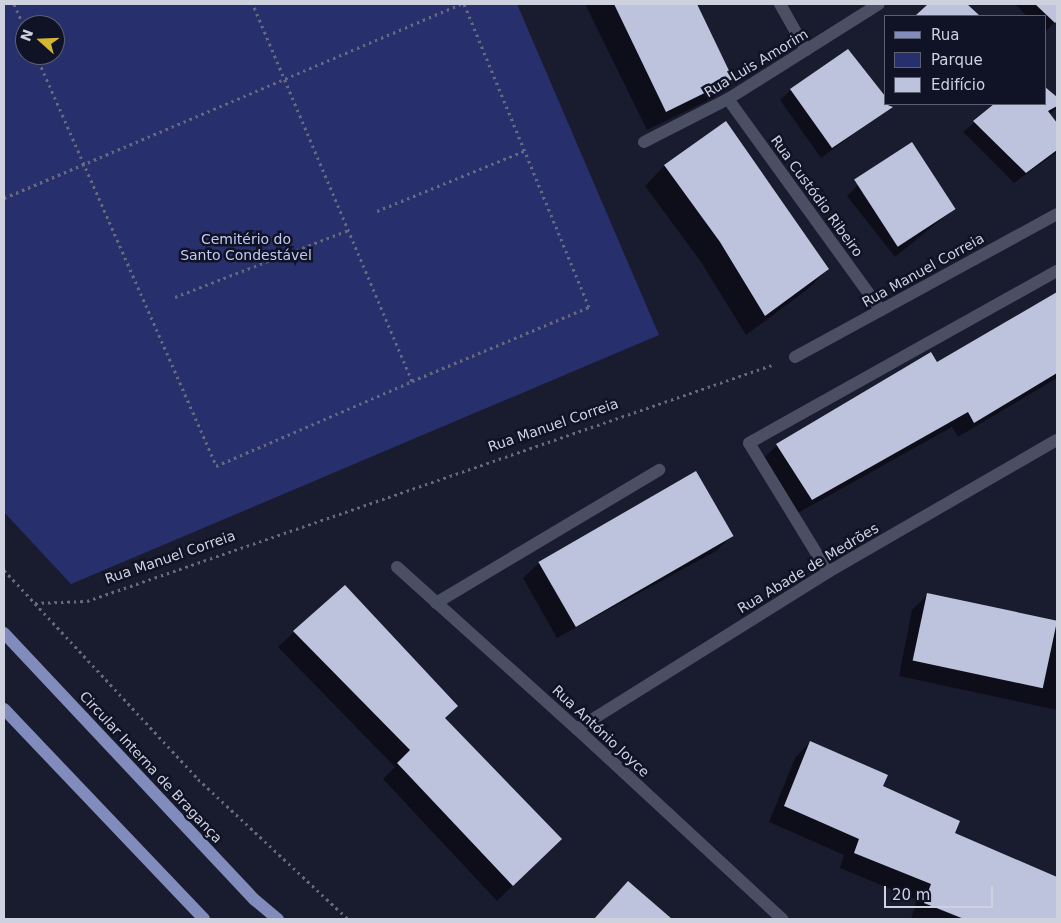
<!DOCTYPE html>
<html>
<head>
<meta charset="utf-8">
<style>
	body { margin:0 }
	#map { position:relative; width:1061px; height:923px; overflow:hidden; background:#191c2f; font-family:"DejaVu Sans",sans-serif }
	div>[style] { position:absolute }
	.green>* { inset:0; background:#282f6d }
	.shadow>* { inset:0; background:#0007 }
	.building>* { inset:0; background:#bdc3dc; transform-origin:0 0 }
	.path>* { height:3px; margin-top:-1.5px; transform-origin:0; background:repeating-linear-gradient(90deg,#676a7b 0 2.5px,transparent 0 6.5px) }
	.lane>* { height:12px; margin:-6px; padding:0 6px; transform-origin:6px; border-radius:6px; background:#4a4f64 }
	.street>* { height:12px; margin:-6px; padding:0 6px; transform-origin:6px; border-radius:6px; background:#4a4f64 }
	.primary>* { height:12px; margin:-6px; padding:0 6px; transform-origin:6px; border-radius:6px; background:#818cbc }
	span { translate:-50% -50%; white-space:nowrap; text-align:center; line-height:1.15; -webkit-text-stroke:5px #101325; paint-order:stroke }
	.street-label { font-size:14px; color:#ced1de }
	.park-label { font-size:14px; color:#c0caf4 }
	.frame { position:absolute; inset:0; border:5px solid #ced1de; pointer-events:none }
	.legend { position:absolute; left:884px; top:15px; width:162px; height:90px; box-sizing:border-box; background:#101325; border:1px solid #5c5f6f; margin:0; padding:6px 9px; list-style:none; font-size:15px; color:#ced1de }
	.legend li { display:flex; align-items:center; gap:10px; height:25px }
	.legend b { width:25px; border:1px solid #5c5f6f }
	.north { position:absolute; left:15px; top:15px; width:50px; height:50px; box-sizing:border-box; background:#101325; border:1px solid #5c5f6f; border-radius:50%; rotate:290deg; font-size:14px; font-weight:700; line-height:20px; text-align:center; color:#ced1de }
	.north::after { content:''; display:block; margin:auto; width:18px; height:22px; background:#d5b534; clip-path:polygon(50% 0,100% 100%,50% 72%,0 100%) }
	.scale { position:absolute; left:884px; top:886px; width:109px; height:22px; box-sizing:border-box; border:2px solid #ced1de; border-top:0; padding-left:6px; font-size:15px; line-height:18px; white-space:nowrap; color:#ced1de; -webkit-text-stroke:4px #101325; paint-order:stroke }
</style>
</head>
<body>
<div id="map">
	<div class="green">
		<i style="clip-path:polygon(evenodd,4px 4px,517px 4px,659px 335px,71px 584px,4px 512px,4px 4px,25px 25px,55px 25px,55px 55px,25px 55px,25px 25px)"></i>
	</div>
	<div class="shadow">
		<i style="clip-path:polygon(585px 4px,695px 4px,732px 79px,713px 98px,647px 130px)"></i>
		<i style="clip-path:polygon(930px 4px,965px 4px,978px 16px,917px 16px)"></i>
		<i style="clip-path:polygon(1015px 4px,1057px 4px,1057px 20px,1045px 32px,1045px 16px,1027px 16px)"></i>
		<i style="clip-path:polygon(1045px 89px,1057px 99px,1057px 108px,1050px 114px,1057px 125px,1057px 152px,1014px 183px,963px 132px,996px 104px,1045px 104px)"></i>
		<i style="clip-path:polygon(791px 90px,889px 104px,892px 106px,821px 158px,780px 100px)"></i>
		<i style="clip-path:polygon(726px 123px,828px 269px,808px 289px,746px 335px,701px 262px,645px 186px,664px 166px)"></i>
		<i style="clip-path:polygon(858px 185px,954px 209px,895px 257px,847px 196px)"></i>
		<i style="clip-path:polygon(1057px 294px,1057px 378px,958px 437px,952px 427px,796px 514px,761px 461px,777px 445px,936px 363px)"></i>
		<i style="clip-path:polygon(732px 536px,716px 551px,557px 638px,523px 578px,539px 563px)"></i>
		<i style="clip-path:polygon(927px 595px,1057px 622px,1057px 710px,899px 676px,912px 610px)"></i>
		<i style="clip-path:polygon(294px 632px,443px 719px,545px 855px,497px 901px,383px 779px,395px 767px,278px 647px)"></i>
		<i style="clip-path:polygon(810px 742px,953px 833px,1057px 879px,1057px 919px,911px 919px,917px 900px,840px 868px,844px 855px,769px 822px,795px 758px)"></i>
		<i style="clip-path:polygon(629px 883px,670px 919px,594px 919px)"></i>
	</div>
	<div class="building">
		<i style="clip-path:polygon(614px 4px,697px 4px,733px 79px,666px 112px)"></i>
		<i style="clip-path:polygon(928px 4px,967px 4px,980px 16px,915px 16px)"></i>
		<i style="clip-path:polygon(1035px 4px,1057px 4px,1057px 21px,1055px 23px)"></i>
		<i style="clip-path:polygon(848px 49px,885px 96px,885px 104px,893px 107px,832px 148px,790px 89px)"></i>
		<i style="clip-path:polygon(1045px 87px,1057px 97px,1057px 106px,1048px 111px,1057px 123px,1057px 150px,1026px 173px,973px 121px,994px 104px,1045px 104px)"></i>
		<i style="clip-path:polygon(726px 121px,829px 269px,765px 316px,720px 242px,664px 165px)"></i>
		<i style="left:912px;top:142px;width:80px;height:69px;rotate:57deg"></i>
		<i style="clip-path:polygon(1057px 292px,1057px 373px,974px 423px,968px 412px,812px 500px,776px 444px,931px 352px,937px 362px)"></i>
		<i style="left:696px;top:471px;width:75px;height:182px;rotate:60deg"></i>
		<i style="clip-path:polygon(345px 585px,458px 706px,445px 718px,562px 839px,513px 886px,397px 763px,410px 750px,293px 631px)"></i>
		<i style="left:927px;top:593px;width:133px;height:69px;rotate:12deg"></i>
		<i style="clip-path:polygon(810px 741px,888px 775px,883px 786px,960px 821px,955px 833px,1057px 877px,1057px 919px,964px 919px,924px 903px,931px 884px,854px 853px,859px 839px,784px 806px)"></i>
		<i style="clip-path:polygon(628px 881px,672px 919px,594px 919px)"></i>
	</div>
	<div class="path">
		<i style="left:14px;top:4px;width:27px;rotate:66deg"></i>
		<i style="left:36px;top:55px;width:449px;rotate:66.3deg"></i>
		<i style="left:216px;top:466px;width:214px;rotate:-23.4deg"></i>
		<i style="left:412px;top:381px;width:409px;rotate:-112.9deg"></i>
		<i style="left:4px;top:198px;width:496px;rotate:-23deg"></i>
		<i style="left:377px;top:211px;width:159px;rotate:-22.2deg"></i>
		<i style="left:175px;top:297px;width:186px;rotate:-21.1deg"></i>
		<i style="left:412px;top:381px;width:192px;rotate:-22.7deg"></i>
		<i style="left:589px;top:307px;width:328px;rotate:-112.4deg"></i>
		<i style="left:4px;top:570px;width:285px;rotate:47.1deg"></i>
		<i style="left:198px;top:779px;width:205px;rotate:43deg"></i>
		<i style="left:35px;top:603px;width:52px;rotate:-2.2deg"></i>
		<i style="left:87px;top:601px;width:725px;rotate:-19.01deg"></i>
	</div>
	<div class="lane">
		<i style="left:828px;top:572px;width:151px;rotate:-121.5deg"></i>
		<i style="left:749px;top:443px;width:353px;rotate:-29.2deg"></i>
		<i style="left:436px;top:603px;width:260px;rotate:-30.8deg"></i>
	</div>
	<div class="street">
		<i style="left:780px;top:4px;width:53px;rotate:60.5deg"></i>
		<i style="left:728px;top:99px;width:261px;rotate:54.1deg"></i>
		<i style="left:644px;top:142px;width:94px;rotate:-27.1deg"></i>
		<i style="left:728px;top:99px;width:178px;rotate:-32.2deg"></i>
		<i style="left:795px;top:357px;width:298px;rotate:-28.6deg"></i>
		<i style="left:397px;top:567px;width:242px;rotate:42deg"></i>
		<i style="left:577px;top:729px;width:280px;rotate:42.8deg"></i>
		<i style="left:577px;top:729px;width:296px;rotate:-32deg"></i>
		<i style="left:828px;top:572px;width:264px;rotate:-30deg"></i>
	</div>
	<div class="primary">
		<i style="left:4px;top:633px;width:366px;rotate:46.8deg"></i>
		<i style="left:255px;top:900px;width:30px;rotate:40deg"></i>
		<i style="left:4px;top:709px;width:290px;rotate:46.4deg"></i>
	</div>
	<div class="street-label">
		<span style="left:756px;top:63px;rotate:-31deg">Rua Luis Amorim</span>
		<span style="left:817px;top:196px;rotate:54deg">Rua Custódio Ribeiro</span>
		<span style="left:923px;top:270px;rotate:-29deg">Rua Manuel Correia</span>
		<span style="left:553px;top:425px;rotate:-19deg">Rua Manuel Correia</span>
		<span style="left:170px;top:557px;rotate:-19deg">Rua Manuel Correia</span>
		<span style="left:808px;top:568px;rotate:-31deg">Rua Abade de Medrões</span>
		<span style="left:601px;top:731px;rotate:43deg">Rua António Joyce</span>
		<span style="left:151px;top:767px;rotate:47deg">Circular Interna de Bragança</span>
	</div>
	<div class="park-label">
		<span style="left:246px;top:247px">Cemitério do<br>Santo Condestável</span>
	</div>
	<div class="frame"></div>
	<ul class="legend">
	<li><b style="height:6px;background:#818cbc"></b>Rua</li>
	<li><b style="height:14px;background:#282f6d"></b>Parque</li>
	<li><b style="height:14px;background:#bdc3dc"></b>Edifício</li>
	</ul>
	<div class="north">N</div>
	<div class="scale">20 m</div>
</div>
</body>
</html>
